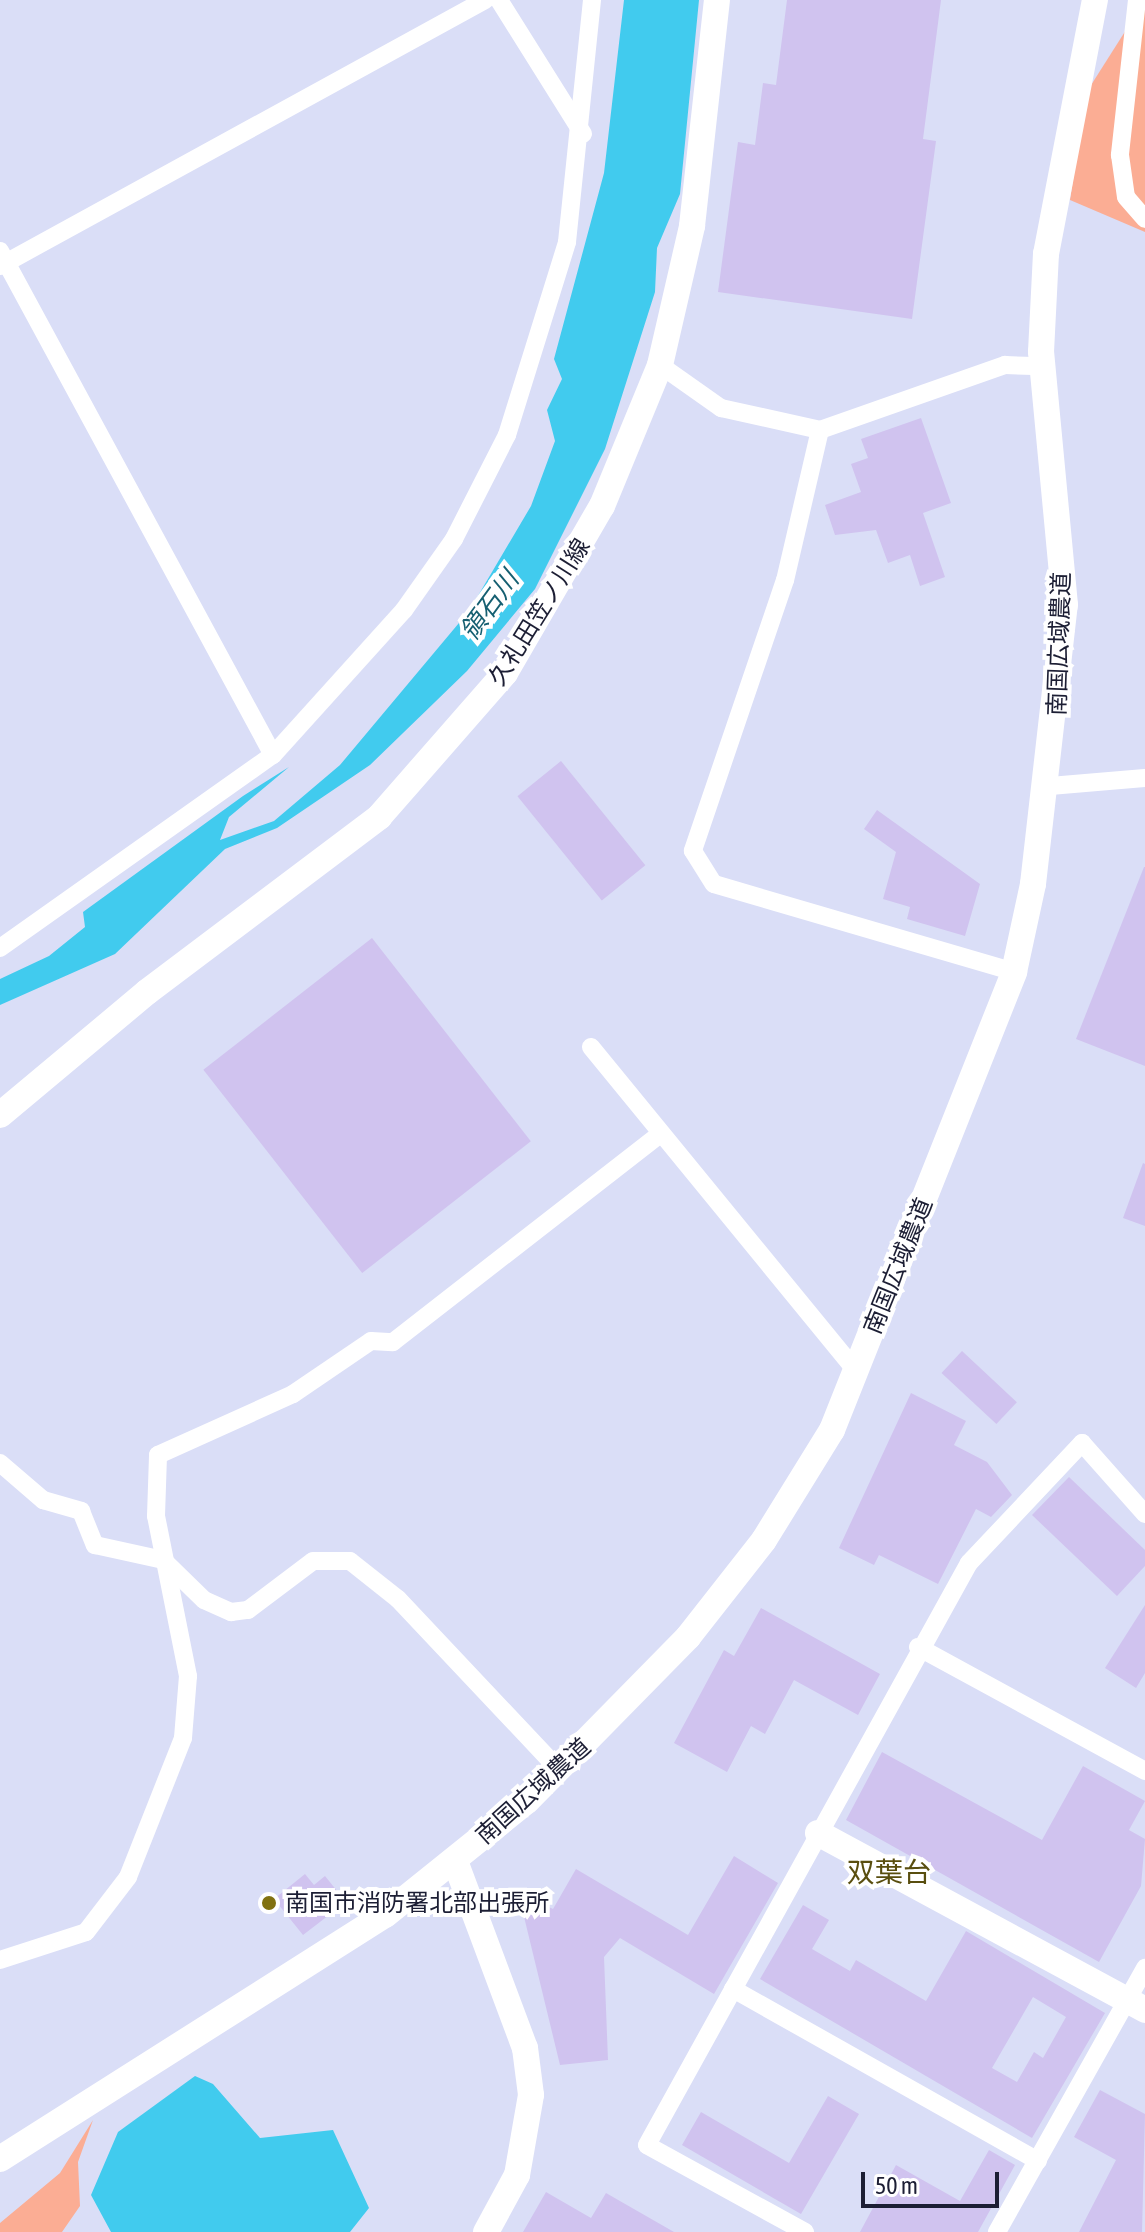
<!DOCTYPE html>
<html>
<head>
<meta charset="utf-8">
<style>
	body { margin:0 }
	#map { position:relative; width:1145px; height:2232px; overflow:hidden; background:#dadef7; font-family:"Asap Condensed","Noto Sans JP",sans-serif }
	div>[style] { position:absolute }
	.green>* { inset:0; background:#fbad94 }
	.water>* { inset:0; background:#41cbee }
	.building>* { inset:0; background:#d0c3ef; transform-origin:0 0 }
	.street>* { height:18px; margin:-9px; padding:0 9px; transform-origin:9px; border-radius:9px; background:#fff }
	.secondary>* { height:26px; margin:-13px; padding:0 13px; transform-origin:13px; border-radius:13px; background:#fff }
	.dots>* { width:22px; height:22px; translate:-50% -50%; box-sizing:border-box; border:4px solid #fff; border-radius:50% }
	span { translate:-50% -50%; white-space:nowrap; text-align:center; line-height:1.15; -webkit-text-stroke:8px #fff; paint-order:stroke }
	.street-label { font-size:24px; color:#1c1e34 }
	.poi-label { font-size:24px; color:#1c1e34 }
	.left { translate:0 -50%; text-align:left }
	.water-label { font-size:26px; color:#155f71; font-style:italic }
	.quarter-label { font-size:28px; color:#594e0f }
	.scale { position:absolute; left:861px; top:2172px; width:138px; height:36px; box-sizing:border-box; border:4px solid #1c1e34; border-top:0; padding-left:10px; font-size:24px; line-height:28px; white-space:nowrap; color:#1c1e34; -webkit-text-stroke:6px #fff; paint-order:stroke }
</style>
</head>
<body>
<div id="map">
	<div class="green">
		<i style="clip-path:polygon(1145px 0,1145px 232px,1070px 200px,1086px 93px)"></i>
		<i style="clip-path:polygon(93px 2120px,78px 2162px,80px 2206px,62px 2232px,0 2232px,0 2223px,60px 2173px)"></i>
	</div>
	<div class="water">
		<i style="clip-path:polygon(624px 0,699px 0,680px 194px,657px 248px,655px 292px,605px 449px,535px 589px,467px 671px,370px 765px,277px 828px,225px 849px,115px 954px,0 1005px,0 979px,49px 956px,85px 927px,83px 912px,243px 796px,289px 767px,229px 817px,220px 840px,274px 821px,340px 765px,469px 611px,531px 506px,555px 441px,547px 410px,562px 379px,554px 359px,604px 173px)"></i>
		<i style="clip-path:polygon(195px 2076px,213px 2084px,260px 2138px,333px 2130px,369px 2208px,350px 2232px,111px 2232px,91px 2195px,118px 2132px)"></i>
	</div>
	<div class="building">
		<i style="clip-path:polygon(787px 0,941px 0,923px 139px,936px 141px,912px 319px,718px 292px,738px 142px,755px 145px,763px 83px,776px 85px)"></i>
		<i style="clip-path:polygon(921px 418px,951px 503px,923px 513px,945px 577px,920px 586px,910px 555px,888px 563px,876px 530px,835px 535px,825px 505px,861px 492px,851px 464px,868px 458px,861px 439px)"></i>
		<i style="left:561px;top:761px;width:134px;height:56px;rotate:51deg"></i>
		<i style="clip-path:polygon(877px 810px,980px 884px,965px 936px,907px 919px,910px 907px,883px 899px,896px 852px,864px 829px)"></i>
		<i style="clip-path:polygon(1144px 867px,1145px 867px,1145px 1066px,1076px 1039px)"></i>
		<i style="left:372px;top:938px;width:258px;height:214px;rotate:52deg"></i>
		<i style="clip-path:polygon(1143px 1163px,1145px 1164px,1145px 1226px,1123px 1218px)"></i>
		<i style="left:962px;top:1351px;width:75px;height:30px;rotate:43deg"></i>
		<i style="clip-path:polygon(911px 1393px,966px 1421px,954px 1445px,987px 1462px,1012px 1495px,991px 1517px,976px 1509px,938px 1584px,879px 1555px,874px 1565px,839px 1548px)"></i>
		<i style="clip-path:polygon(1069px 1477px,1145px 1550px,1145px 1566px,1117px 1596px,1032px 1515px)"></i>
		<i style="clip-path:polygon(1145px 1605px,1145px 1673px,1136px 1688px,1105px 1668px)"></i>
		<i style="clip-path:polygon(761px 1608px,880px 1674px,858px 1715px,794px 1680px,765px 1734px,751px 1726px,727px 1772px,674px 1743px,724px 1650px,734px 1656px)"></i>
		<i style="clip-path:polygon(882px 1752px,1042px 1840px,1083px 1766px,1145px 1801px,1129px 1830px,1145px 1839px,1141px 1886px,1099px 1962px,846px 1820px)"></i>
		<i style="clip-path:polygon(734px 1856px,778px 1883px,714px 1994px,620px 1938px,604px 1957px,608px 2060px,560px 2065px,518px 1892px,553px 1909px,576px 1869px,688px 1935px)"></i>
		<i style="clip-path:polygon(305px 1874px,314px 1885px,325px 1876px,346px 1902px,303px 1935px,274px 1899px)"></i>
		<i style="clip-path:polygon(evenodd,803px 1905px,829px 1920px,812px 1949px,850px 1971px,856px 1960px,926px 2001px,966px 1931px,1105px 2013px,1032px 2138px,760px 1979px,803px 1905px,1033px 1997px,1066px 2017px,1043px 2058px,1034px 2052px,1017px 2082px,992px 2068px,1033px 1997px)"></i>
		<i style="clip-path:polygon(1100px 2090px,1145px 2114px,1142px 2232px,1079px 2232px,1116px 2160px,1074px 2137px)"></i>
		<i style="clip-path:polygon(828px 2096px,859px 2114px,801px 2214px,682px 2145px,701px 2112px,789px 2163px)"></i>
		<i style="clip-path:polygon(989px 2150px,1015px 2165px,978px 2232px,860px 2232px,896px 2165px,960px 2201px)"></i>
		<i style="clip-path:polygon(546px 2192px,591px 2218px,606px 2193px,674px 2232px,523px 2232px)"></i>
	</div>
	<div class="street">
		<i style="left:499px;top:0;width:158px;rotate:57.9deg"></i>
		<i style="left:1137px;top:0;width:156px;rotate:96.3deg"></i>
		<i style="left:1120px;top:155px;width:42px;rotate:81.9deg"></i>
		<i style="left:1126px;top:197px;width:29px;rotate:49deg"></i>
		<i style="left:0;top:251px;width:573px;rotate:61.56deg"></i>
		<i style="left:0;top:266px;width:553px;rotate:-28.74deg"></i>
		<i style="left:660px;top:365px;width:75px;rotate:35.2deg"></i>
		<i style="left:721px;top:408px;width:101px;rotate:12.5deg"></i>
		<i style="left:820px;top:430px;width:154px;rotate:103.1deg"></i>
		<i style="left:785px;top:580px;width:286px;rotate:108.8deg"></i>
		<i style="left:693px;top:851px;width:39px;rotate:58deg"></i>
		<i style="left:714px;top:884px;width:313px;rotate:16.3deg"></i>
		<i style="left:820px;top:430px;width:196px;rotate:-19.4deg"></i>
		<i style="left:1005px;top:365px;width:38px;rotate:2deg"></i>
		<i style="left:1050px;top:786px;width:95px;rotate:-4.8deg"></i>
		<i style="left:0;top:948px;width:334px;rotate:-35.3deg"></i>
		<i style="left:273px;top:755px;width:195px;rotate:-47.9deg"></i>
		<i style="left:404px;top:610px;width:87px;rotate:-54.8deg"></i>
		<i style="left:454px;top:539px;width:117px;rotate:-63deg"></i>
		<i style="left:507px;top:435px;width:202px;rotate:-72.7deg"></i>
		<i style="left:567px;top:242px;width:243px;rotate:-84.1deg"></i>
		<i style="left:591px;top:1047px;width:419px;rotate:50.7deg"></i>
		<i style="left:0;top:1463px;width:57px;rotate:40.7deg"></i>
		<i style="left:43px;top:1500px;width:40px;rotate:16deg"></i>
		<i style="left:81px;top:1511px;width:37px;rotate:68deg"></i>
		<i style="left:95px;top:1545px;width:70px;rotate:12.4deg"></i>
		<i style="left:163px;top:1560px;width:57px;rotate:44.3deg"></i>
		<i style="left:204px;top:1600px;width:30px;rotate:24deg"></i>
		<i style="left:231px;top:1612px;width:17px;rotate:-7deg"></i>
		<i style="left:248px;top:1610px;width:81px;rotate:-37deg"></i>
		<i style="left:313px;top:1561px;width:37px"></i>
		<i style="left:350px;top:1561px;width:61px;rotate:38.4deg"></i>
		<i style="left:398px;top:1599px;width:236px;rotate:46.7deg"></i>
		<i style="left:918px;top:1647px;width:259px;rotate:28.6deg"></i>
		<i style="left:0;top:1960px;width:90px;rotate:-18deg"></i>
		<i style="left:86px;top:1932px;width:69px;rotate:-52.6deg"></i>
		<i style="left:128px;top:1877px;width:149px;rotate:-68.4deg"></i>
		<i style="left:183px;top:1738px;width:62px;rotate:-85.4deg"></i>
		<i style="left:188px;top:1676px;width:163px;rotate:-101.3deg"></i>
		<i style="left:156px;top:1516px;width:61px;rotate:-88.1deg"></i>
		<i style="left:158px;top:1455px;width:148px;rotate:-24.3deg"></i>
		<i style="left:293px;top:1394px;width:94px;rotate:-34.2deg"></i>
		<i style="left:371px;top:1341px;width:22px;rotate:3deg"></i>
		<i style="left:393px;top:1342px;width:338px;rotate:-37.9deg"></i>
		<i style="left:733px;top:1989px;width:350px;rotate:29.4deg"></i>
		<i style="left:805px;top:2232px;width:180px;rotate:-151.2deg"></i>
		<i style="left:647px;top:2145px;width:665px;rotate:-61.05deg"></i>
		<i style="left:969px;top:1563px;width:165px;rotate:-46.7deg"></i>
		<i style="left:1082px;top:1443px;width:95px;rotate:48.4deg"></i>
		<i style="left:997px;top:2232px;width:303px;rotate:-60.7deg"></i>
	</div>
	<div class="secondary">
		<i style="left:0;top:1115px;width:192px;rotate:-39.9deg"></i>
		<i style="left:147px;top:992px;width:291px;rotate:-37deg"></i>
		<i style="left:379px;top:817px;width:191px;rotate:-48.8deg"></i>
		<i style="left:505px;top:673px;width:193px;rotate:-59.9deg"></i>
		<i style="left:602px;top:506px;width:152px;rotate:-67.6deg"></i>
		<i style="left:660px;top:365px;width:143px;rotate:-77deg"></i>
		<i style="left:692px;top:226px;width:227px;rotate:-83.7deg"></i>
		<i style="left:818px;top:1833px;width:372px;rotate:28.4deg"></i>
		<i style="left:455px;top:1861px;width:200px;rotate:69.5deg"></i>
		<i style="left:525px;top:2048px;width:47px;rotate:82.7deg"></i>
		<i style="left:531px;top:2095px;width:81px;rotate:99.9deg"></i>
		<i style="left:517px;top:2175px;width:65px;rotate:118.5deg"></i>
		<i style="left:0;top:2159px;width:456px;rotate:-32.4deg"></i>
		<i style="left:385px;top:1915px;width:182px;rotate:-38.8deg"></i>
		<i style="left:527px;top:1801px;width:230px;rotate:-45.5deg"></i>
		<i style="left:688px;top:1637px;width:123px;rotate:-51.9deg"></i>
		<i style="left:764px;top:1540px;width:129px;rotate:-58.3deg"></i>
		<i style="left:832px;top:1430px;width:493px;rotate:-68.3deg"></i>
		<i style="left:1014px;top:972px;width:90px;rotate:-77.8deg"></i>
		<i style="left:1033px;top:884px;width:281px;rotate:-83.5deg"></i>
		<i style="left:1065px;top:605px;width:254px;rotate:-95.4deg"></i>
		<i style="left:1041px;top:352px;width:98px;rotate:-87.1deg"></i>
		<i style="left:1046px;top:254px;width:259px;rotate:-79.1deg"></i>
	</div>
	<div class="dots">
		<i style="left:269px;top:1903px;background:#817110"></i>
	</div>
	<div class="street-label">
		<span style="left:539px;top:612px;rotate:-58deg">久礼田笠ノ川線</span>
		<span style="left:1059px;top:644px;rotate:-88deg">南国広域農道</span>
		<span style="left:898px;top:1266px;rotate:-68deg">南国広域農道</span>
		<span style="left:533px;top:1791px;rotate:-42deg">南国広域農道</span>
	</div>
	<div class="poi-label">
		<span class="left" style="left:285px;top:1903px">南国市消防署北部出張所</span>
	</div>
	<div class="water-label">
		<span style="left:490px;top:606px;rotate:-54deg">領石川</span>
	</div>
	<div class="quarter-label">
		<span style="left:889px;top:1872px">双葉台</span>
	</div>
	<div class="scale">50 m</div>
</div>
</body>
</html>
